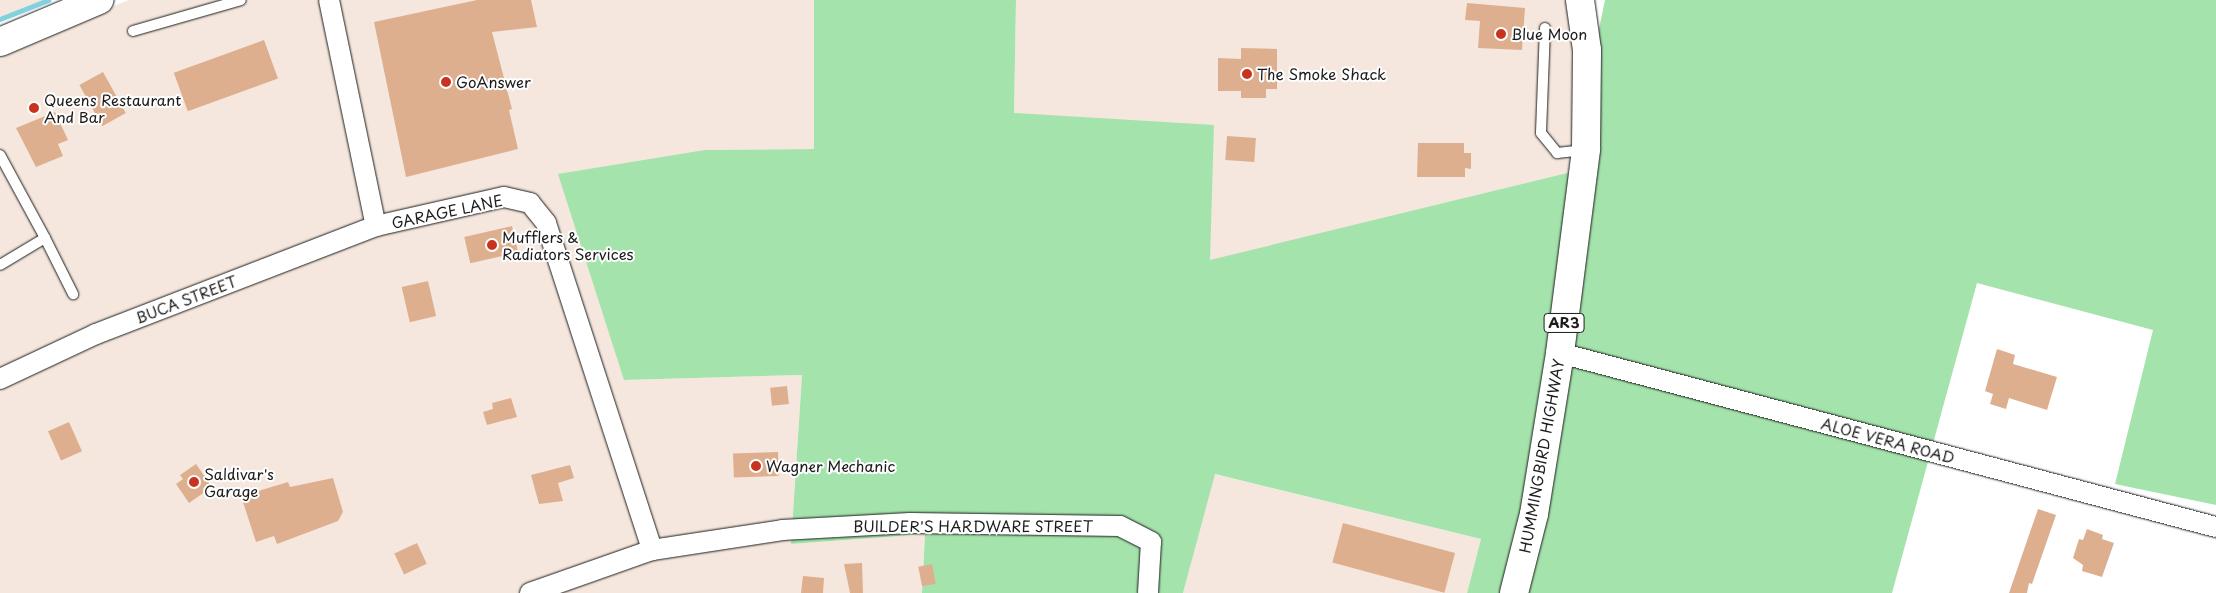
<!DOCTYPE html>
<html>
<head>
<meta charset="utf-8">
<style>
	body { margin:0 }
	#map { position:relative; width:2216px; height:593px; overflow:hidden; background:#fff; font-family:"Playpen Sans",sans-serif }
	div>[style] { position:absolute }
	.built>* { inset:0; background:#f5e7dd }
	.green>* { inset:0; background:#a4e3ac }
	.stream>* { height:5px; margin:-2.5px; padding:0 2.5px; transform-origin:2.5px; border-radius:2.5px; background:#82d2de }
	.building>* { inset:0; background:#deaf8f; transform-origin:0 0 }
	.roads { filter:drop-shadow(0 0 1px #1c1c1c) drop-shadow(0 0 1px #1c1c1c) }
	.lane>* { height:10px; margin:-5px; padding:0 5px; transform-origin:5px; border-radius:5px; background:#fff }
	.street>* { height:20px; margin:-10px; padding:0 10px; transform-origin:10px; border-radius:10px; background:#fff }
	.secondary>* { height:28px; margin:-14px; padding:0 14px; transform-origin:14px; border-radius:14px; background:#fff }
	.primary>* { height:28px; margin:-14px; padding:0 14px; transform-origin:14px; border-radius:14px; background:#fff }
	.dots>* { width:14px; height:14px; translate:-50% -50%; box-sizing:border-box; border:2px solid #fff; border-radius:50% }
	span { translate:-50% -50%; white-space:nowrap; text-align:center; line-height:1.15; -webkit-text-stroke:4px #fff; paint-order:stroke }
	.shield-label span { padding:1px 4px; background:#fff; border:1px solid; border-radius:4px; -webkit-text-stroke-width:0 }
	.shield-label { font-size:14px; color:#1c1c1c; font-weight:700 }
	.poi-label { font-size:15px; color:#1c1c1c }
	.left { translate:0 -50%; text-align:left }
	.street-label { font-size:15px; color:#1c1c1c }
</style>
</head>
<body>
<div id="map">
	<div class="built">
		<i style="clip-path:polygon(0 0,45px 0,0 19px)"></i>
		<i style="clip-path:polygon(129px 0,814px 0,814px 149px,705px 150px,624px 380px,802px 375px,791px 544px,925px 534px,922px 593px,0 593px,0 52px)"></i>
		<i style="clip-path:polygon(1016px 0,1574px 0,1578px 107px,1571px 172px,1210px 261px,1014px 113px)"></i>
		<i style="clip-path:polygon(1214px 474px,1481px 539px,1467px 593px,1183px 593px)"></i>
	</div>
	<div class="green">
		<i style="clip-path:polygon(814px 0,1016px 0,1014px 113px,1214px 125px,1210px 260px,1571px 172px,1530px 466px,1502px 593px,1467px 593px,1481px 539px,1215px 474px,1183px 593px,922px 593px,925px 534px,791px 544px,802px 375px,624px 380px,558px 174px,705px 150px,814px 149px)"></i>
		<i style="clip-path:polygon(1605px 0,2216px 0,2216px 505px,2115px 484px,2153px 330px,1977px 283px,1892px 593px,1526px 593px,1576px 328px,1589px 237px,1599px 109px,1599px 29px)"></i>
	</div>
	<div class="stream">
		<i style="left:0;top:19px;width:52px;rotate:-21.6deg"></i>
	</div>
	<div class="building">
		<i style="clip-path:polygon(477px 0,531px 0,537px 27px,492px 32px,512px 109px,509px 110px,518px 149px,406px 177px,374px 22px)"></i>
		<i style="clip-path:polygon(1467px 3px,1525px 8px,1522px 50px,1478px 48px,1480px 21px,1465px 20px)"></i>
		<i style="left:264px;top:40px;width:41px;height:96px;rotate:70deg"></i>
		<i style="clip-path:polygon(1241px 48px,1277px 49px,1277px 89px,1266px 89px,1266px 98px,1241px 98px,1241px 91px,1218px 91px,1218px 58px,1241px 59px)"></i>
		<i style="left:103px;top:72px;width:47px;height:27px;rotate:61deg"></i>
		<i style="clip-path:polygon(55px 112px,68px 140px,58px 144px,63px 156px,36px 167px,16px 128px)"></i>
		<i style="left:1227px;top:136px;width:29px;height:24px;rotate:4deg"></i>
		<i style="clip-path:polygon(1418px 143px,1464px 143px,1464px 153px,1471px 153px,1471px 169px,1465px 168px,1465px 177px,1417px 177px)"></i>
		<i style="left:512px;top:226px;width:27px;height:49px;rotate:77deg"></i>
		<i style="left:428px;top:281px;width:36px;height:27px;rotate:77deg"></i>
		<i style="clip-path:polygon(1997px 349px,2015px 355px,2013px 364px,2057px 377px,2047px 410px,2009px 398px,2006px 409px,1990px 404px,1993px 394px,1985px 391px)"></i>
		<i style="left:787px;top:386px;width:18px;height:17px;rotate:84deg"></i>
		<i style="clip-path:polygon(511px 398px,517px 417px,487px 425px,483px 412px,493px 409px,492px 403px)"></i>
		<i style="left:69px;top:422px;width:32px;height:23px;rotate:66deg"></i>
		<i style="left:778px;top:452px;width:24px;height:45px;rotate:88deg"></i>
		<i style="clip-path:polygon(196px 464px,212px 487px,189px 503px,176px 484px,183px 479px,180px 475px)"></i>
		<i style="clip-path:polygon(570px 465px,574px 478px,558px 483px,563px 501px,539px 504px,531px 475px)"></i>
		<i style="clip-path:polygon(333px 478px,343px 512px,338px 521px,277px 544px,274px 536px,256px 542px,241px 496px,288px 482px,290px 487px)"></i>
		<i style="clip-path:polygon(2038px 509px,2056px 515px,2032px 584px,2029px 583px,2027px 593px,2009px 593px)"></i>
		<i style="left:1343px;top:523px;width:116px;height:41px;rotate:15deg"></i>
		<i style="clip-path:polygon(2087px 529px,2103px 535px,2102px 539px,2114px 543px,2102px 577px,2082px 571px,2083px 565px,2073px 558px,2079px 539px,2083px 540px)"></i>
		<i style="left:417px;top:543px;width:23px;height:25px;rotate:65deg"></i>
		<i style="clip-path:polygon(862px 563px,863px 593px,850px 593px,844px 564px)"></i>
		<i style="left:932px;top:564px;width:20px;height:14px;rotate:79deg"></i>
		<i style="clip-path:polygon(803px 576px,824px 578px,823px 593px,801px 593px)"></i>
	</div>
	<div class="roads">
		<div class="lane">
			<i style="left:1545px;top:28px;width:105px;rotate:92.2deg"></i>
			<i style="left:1541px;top:133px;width:26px;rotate:51deg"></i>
			<i style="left:1557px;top:153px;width:28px;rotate:-6deg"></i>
			<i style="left:133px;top:31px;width:112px;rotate:-16deg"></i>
			<i style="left:0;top:155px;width:94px;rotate:61.5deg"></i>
			<i style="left:45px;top:238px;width:52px;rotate:149deg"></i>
			<i style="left:45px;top:238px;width:63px;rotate:63.4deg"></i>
		</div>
		<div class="street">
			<i style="left:329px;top:0;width:231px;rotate:78.3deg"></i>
			<i style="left:1560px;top:353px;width:679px;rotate:14.86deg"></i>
			<i style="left:0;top:379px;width:106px;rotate:-25.1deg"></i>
			<i style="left:96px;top:334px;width:300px;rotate:-21.1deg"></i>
			<i style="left:376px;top:226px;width:131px;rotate:-12.8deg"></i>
			<i style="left:504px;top:197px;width:27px;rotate:13deg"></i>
			<i style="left:530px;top:203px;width:26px;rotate:51deg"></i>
			<i style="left:546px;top:223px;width:344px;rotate:72deg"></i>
			<i style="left:530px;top:593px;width:129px;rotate:-19.4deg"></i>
			<i style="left:652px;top:550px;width:132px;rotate:-8.7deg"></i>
			<i style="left:782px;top:530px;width:128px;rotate:-3.1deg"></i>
			<i style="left:910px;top:523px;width:210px;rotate:0.8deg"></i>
			<i style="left:1120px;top:526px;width:35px;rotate:27deg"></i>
			<i style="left:1151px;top:542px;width:51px;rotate:93.4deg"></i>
		</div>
		<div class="secondary">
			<i style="left:0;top:42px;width:108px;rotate:-23deg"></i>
		</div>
		<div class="primary">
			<i style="left:1514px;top:593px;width:81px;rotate:-75.8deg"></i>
			<i style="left:1534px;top:514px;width:163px;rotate:-80.8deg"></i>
			<i style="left:1560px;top:353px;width:206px;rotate:-82.7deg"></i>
			<i style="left:1586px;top:149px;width:99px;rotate:-89.4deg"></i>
			<i style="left:1587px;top:50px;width:50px;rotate:-98deg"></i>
		</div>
	</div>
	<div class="dots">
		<i style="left:1501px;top:34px;background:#c8321e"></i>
		<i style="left:1247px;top:74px;background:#c8321e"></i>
		<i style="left:446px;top:82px;background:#c8321e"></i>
		<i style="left:34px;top:108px;background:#c8321e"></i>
		<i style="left:492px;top:245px;background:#c8321e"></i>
		<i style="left:756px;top:466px;background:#c8321e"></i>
		<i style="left:194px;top:482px;background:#c8321e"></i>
	</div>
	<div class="shield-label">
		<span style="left:1564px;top:323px">AR3</span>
	</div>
	<div class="poi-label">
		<span class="left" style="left:1511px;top:34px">Blue Moon</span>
		<span class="left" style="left:1257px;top:74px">The Smoke Shack</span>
		<span class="left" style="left:456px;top:82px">GoAnswer</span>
		<span class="left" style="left:44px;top:108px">Queens Restaurant<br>And Bar</span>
		<span class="left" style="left:502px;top:245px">Mufflers &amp;<br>Radiators Services</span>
		<span class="left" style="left:766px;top:466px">Wagner Mechanic</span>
		<span class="left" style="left:204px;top:482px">Saldivar's<br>Garage</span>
	</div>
	<div class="street-label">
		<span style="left:447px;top:211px;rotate:-12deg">GARAGE LANE</span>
		<span style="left:186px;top:299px;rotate:-21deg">BUCA STREET</span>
		<span style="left:1888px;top:440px;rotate:15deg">ALOE VERA ROAD</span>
		<span style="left:1541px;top:456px;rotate:-80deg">HUMMINGBIRD HIGHWAY</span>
		<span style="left:973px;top:526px">BUILDER'S HARDWARE STREET</span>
	</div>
</div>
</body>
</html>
